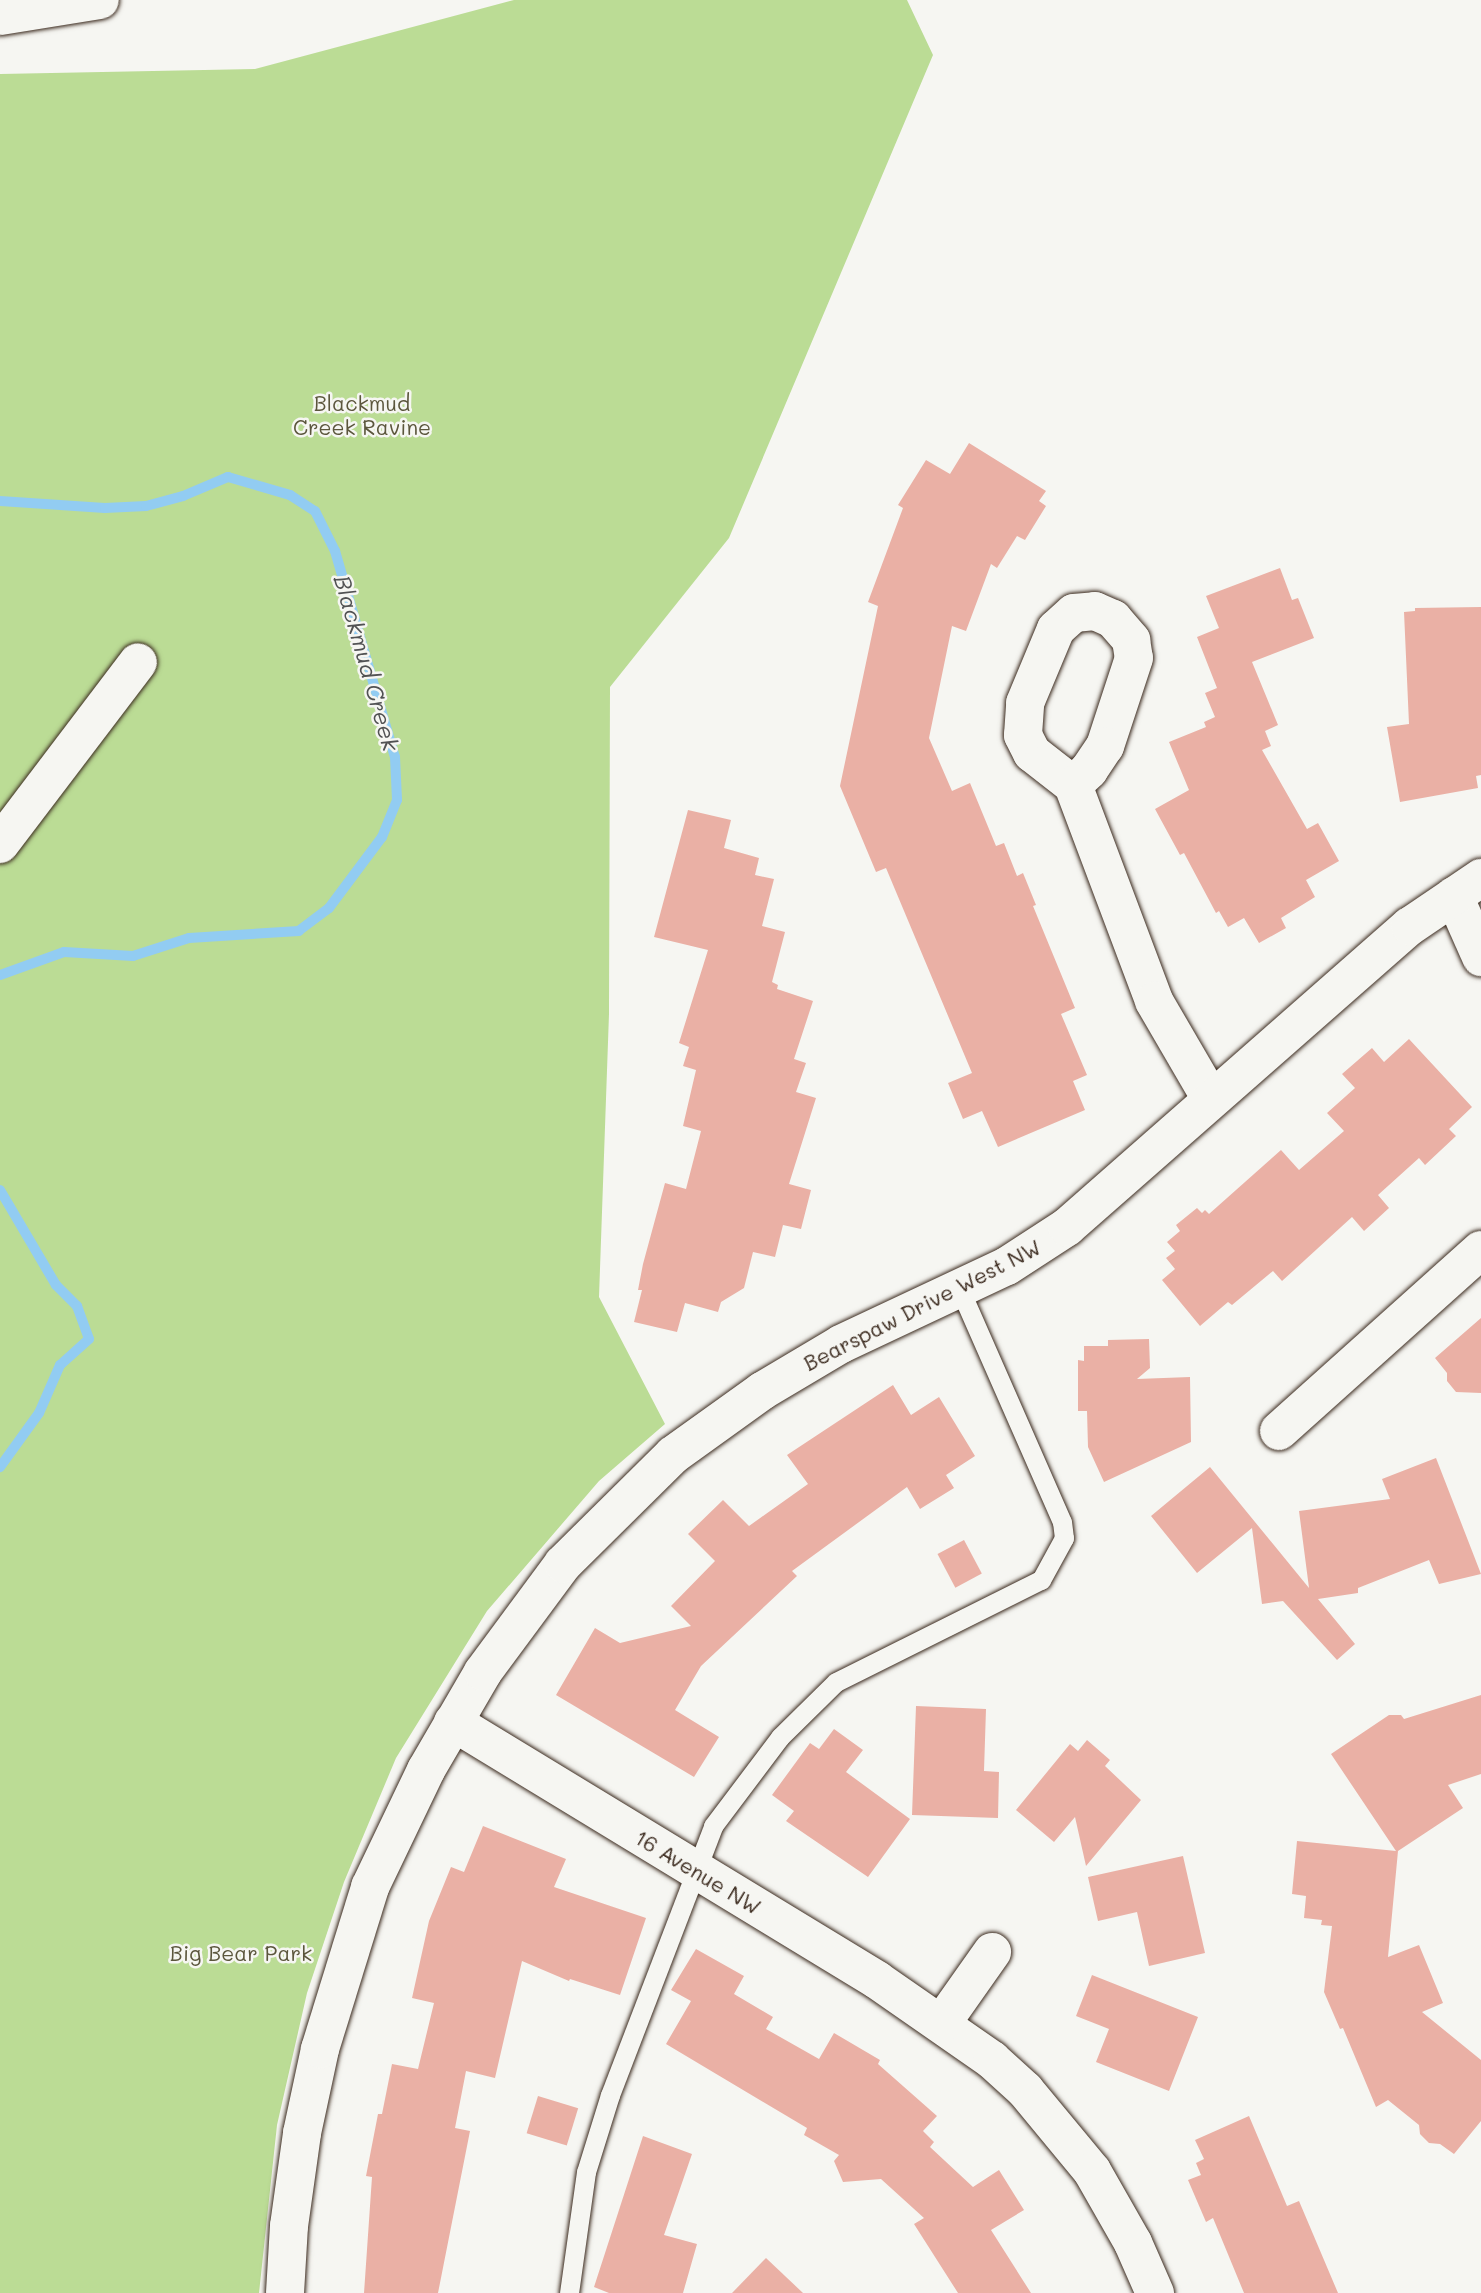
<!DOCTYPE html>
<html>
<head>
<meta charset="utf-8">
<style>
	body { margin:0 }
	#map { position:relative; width:1481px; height:2293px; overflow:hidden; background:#f6f6f2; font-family:Mali,sans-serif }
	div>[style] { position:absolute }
	.green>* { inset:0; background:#bbdc95 }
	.stream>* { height:10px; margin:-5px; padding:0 5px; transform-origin:5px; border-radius:5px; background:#92ccf2 }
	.building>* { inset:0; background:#eab0a5; transform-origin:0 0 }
	.roads { filter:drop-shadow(0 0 2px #3b2a1e) drop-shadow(0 0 2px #3b2a1e) }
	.lane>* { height:19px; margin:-9.5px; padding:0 9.5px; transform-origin:9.5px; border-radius:9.5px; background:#f6f6f2 }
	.street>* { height:38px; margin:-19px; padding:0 19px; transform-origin:19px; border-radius:19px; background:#f6f6f2 }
	.secondary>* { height:38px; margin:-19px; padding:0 19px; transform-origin:19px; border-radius:19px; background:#f6f6f2 }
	span { translate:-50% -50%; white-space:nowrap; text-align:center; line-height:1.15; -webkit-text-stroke:5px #f6f6f2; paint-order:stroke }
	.park-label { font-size:21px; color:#5b563c }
	.street-label { font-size:21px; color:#3b2a1e }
	.water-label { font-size:23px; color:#515253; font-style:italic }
</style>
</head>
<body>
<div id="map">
	<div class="green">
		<i style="clip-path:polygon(514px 0,907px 0,933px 55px,729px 538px,610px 687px,609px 1014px,599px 1297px,665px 1424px,599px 1481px,487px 1611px,396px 1758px,344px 1882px,307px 1993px,277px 2125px,259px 2293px,0 2293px,0 74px,255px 69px)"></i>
	</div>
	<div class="stream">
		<i style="left:0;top:501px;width:105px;rotate:3.8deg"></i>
		<i style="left:105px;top:508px;width:41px;rotate:-2.8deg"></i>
		<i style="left:146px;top:506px;width:38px;rotate:-15deg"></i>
		<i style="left:183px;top:496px;width:49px;rotate:-22.9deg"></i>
		<i style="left:228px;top:477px;width:65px;rotate:16.2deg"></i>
		<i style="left:290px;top:495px;width:30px;rotate:33deg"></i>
		<i style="left:315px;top:511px;width:45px;rotate:63.4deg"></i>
		<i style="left:335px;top:551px;width:215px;rotate:73.8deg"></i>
		<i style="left:395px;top:757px;width:43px;rotate:87.3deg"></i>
		<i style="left:397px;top:800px;width:40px;rotate:112deg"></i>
		<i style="left:382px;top:837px;width:89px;rotate:126.7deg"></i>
		<i style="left:329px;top:908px;width:38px;rotate:143deg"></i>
		<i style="left:299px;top:931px;width:110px;rotate:176.4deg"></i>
		<i style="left:189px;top:938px;width:59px;rotate:162.2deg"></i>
		<i style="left:133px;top:956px;width:69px;rotate:-176.7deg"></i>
		<i style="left:64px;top:952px;width:68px;rotate:160.2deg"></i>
		<i style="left:0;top:1190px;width:110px;rotate:59.5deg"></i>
		<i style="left:56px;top:1285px;width:30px;rotate:45deg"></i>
		<i style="left:77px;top:1306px;width:35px;rotate:70deg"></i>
		<i style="left:89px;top:1339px;width:39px;rotate:138deg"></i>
		<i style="left:60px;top:1365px;width:52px;rotate:113.6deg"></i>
		<i style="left:39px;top:1413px;width:67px;rotate:125.8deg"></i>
	</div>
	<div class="building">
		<i style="clip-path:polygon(969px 443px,1046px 491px,1039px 501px,1046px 506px,1025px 540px,1017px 536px,997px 568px,991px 564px,966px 631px,952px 626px,929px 738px,952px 791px,970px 783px,996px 846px,1004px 843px,1017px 876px,1023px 873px,1036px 905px,1033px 906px,1075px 1008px,1061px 1014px,1087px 1075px,1073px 1081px,1085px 1110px,998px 1147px,982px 1111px,963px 1119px,948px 1083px,972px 1073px,886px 868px,876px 872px,840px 786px,878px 606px,868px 602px,903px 508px,898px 505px,926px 460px,950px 474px)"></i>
		<i style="clip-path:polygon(1280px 568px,1292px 600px,1298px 598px,1314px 638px,1252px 662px,1278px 725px,1265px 731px,1271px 746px,1262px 750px,1307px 829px,1318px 823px,1339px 861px,1306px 880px,1315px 897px,1281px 918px,1286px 928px,1259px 943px,1244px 918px,1228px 927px,1219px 911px,1216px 913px,1184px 853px,1180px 855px,1155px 809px,1189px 790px,1169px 742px,1206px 727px,1204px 722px,1215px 717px,1205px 693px,1217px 688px,1197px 637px,1219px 628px,1206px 596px)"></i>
		<i style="clip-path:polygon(1481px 607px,1481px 775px,1476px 776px,1478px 788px,1400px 802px,1387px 727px,1409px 724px,1404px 612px,1415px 611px,1415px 608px)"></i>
		<i style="clip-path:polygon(688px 810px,731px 820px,724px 848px,759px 858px,755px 875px,774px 879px,762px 926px,785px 932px,772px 982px,778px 985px,777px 989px,813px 1001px,794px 1059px,806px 1063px,796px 1092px,816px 1098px,789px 1184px,811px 1190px,801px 1229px,783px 1225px,775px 1257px,753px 1252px,744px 1288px,721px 1302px,718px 1312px,685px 1303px,677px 1332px,634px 1322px,642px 1290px,638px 1290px,643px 1264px,665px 1183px,686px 1189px,701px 1131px,683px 1126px,696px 1070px,683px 1066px,689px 1047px,679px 1043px,708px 950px,654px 937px)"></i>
		<i style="clip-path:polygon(1409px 1039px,1472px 1107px,1449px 1129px,1456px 1136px,1425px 1165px,1419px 1158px,1378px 1195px,1389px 1208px,1364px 1231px,1352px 1217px,1282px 1281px,1273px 1271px,1232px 1305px,1228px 1302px,1200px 1326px,1162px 1280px,1175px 1269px,1166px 1258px,1175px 1251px,1167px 1242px,1180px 1231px,1176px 1225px,1197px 1208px,1202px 1213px,1205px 1210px,1209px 1214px,1281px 1150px,1299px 1170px,1344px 1131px,1327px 1113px,1355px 1088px,1342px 1074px,1372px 1048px,1384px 1062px)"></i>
		<i style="clip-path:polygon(1481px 1318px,1481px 1393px,1456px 1392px,1447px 1381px,1447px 1373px,1435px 1358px)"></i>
		<i style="clip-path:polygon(1149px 1339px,1150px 1368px,1137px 1379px,1190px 1377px,1191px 1442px,1104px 1482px,1088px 1447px,1087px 1411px,1078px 1411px,1078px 1360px,1084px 1361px,1084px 1346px,1108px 1346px,1108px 1340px)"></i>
		<i style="clip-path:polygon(893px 1385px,911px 1415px,939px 1397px,975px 1456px,946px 1475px,954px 1488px,920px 1509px,907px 1487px,792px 1571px,797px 1576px,701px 1666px,675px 1710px,719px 1737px,694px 1777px,556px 1695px,595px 1628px,620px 1643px,691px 1626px,671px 1606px,715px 1561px,688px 1534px,723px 1500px,749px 1526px,808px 1484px,787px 1455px)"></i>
		<i style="clip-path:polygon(1436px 1458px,1481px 1574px,1439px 1584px,1429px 1560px,1358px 1588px,1358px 1593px,1318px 1599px,1355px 1644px,1337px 1660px,1283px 1601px,1262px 1604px,1252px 1528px,1197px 1573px,1151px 1516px,1210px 1467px,1309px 1588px,1299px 1511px,1390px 1499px,1382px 1479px)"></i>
		<i style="left:964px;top:1540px;width:38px;height:30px;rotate:62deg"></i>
		<i style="clip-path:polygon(1481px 1695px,1481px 1774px,1448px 1785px,1463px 1808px,1398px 1851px,1388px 1957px,1419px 1945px,1443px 2003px,1422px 2012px,1481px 2060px,1481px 2121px,1454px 2154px,1440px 2144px,1429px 2143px,1420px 2134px,1419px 2125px,1388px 2100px,1376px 2107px,1343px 2028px,1340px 2029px,1324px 1992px,1332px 1926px,1321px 1925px,1322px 1920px,1304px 1918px,1306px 1896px,1292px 1894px,1297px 1841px,1396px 1851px,1331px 1754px,1389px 1715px,1401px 1715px,1404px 1719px)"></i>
		<i style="clip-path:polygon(916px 1706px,986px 1709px,984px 1771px,999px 1772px,998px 1818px,912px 1815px)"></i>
		<i style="clip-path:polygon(834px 1729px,863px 1750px,846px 1772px,910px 1819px,868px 1877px,786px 1821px,794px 1811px,772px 1795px,810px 1743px,819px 1749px)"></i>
		<i style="clip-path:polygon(1087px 1740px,1110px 1760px,1105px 1766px,1141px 1800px,1086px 1866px,1075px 1817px,1054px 1842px,1016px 1810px,1070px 1744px,1078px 1751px)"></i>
		<i style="clip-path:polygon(483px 1826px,566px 1859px,554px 1887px,646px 1918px,620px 1995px,570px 1979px,569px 1981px,522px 1961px,495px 2078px,466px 2071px,455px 2128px,470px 2131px,438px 2293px,364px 2293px,372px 2177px,366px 2176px,378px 2114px,382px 2114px,392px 2064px,418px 2069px,434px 2003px,412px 1998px,429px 1921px,451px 1867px,464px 1872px)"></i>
		<i style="clip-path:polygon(1183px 1856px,1205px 1953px,1149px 1966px,1137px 1912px,1098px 1921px,1088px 1877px)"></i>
		<i style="clip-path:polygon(696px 1949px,744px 1976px,734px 1994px,773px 2017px,766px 2029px,819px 2059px,834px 2033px,880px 2060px,878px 2064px,937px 2116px,923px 2131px,934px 2142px,930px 2147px,973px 2187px,999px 2170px,1024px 2210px,991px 2230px,1031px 2293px,958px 2293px,914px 2224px,924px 2218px,881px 2179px,843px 2182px,834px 2161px,839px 2155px,804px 2135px,807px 2128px,666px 2044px,691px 2001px,671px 1990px)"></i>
		<i style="clip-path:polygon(1092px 1975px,1198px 2017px,1169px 2091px,1096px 2062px,1109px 2029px,1076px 2016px)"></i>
		<i style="left:538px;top:2096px;width:42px;height:39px;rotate:17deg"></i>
		<i style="clip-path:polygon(1249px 2116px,1287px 2206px,1299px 2201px,1338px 2293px,1244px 2293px,1213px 2218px,1206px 2222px,1188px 2180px,1201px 2175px,1196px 2163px,1204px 2159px,1195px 2140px)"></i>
		<i style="clip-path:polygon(643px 2136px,692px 2154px,664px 2235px,697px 2244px,683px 2293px,609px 2293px,594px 2287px)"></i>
		<i style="clip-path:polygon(766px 2258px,803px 2293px,732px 2293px)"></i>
	</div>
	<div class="roads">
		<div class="lane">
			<i style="left:569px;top:2293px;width:122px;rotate:-82deg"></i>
			<i style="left:586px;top:2172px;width:81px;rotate:-72.7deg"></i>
			<i style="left:610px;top:2095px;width:288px;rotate:-69deg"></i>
			<i style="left:713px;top:1826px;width:111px;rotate:-53deg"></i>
			<i style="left:780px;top:1737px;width:78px;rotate:-44.5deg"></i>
			<i style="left:836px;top:1682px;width:229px;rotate:-26.5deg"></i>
			<i style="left:1041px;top:1580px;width:48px;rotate:-61.3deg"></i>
			<i style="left:1064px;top:1538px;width:16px;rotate:-97deg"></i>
			<i style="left:1062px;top:1522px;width:257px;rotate:-113.7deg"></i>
		</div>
		<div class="street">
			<i style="left:1095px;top:611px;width:20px;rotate:24deg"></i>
			<i style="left:1113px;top:619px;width:28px;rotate:49deg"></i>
			<i style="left:1131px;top:640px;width:18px;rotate:81deg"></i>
			<i style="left:1134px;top:658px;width:93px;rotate:108.2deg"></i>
			<i style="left:1105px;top:746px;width:29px;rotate:124deg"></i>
			<i style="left:1089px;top:770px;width:22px;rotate:137deg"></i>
			<i style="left:1073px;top:785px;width:52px;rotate:-142deg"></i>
			<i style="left:1032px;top:753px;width:20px;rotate:-117deg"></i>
			<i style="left:1023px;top:735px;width:32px;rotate:-86deg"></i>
			<i style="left:1025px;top:703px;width:80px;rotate:-67.3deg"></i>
			<i style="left:1056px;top:629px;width:24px;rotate:-42deg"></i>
			<i style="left:1074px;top:613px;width:21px;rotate:-5deg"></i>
			<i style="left:1073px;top:785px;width:231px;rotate:69.4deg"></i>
			<i style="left:1154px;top:1001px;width:113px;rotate:59.8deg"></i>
			<i style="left:0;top:844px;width:228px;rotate:-52.8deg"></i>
			<i style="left:1454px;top:896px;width:67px;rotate:66.1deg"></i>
			<i style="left:1279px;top:1431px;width:271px;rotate:-41.9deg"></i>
			<i style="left:453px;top:1722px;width:496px;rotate:31.3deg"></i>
			<i style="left:877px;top:1980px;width:140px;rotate:34.8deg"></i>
			<i style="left:992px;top:2060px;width:45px;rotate:42.3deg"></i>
			<i style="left:1025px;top:2090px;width:105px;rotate:50.4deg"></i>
			<i style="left:1092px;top:2171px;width:83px;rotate:60.3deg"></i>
			<i style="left:1133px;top:2243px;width:55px;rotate:66.3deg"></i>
			<i style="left:942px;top:2023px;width:87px;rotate:-54.8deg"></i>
		</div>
		<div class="secondary">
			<i style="left:0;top:16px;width:101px;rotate:-9.1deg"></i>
			<i style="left:285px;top:2293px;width:67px;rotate:-86.6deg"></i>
			<i style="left:289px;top:2226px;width:94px;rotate:-82deg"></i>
			<i style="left:302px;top:2133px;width:86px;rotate:-77.9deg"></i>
			<i style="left:320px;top:2049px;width:170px;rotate:-72.8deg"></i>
			<i style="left:370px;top:1887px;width:130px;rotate:-64.4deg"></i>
			<i style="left:426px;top:1770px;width:113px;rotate:-59.8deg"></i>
			<i style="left:483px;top:1672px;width:134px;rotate:-53.5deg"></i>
			<i style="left:563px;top:1564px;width:155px;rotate:-44.7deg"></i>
			<i style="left:673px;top:1455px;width:110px;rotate:-35.7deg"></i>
			<i style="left:762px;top:1391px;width:92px;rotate:-30.7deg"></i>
			<i style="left:841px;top:1344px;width:183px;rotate:-25.2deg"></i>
			<i style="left:1007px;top:1266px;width:72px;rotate:-33deg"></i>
			<i style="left:1067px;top:1227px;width:456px;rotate:-41.3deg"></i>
			<i style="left:1410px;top:926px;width:86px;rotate:-34.1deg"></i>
		</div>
	</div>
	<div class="park-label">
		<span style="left:362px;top:415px">Blackmud<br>Creek Ravine</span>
		<span style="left:241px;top:1953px">Big Bear Park</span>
	</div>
	<div class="street-label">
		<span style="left:922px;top:1305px;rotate:-27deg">Bearspaw Drive West NW</span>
		<span style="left:698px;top:1872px;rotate:31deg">16 Avenue NW</span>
	</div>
	<div class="water-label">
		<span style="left:367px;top:663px;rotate:74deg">Blackmud Creek</span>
	</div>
</div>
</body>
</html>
